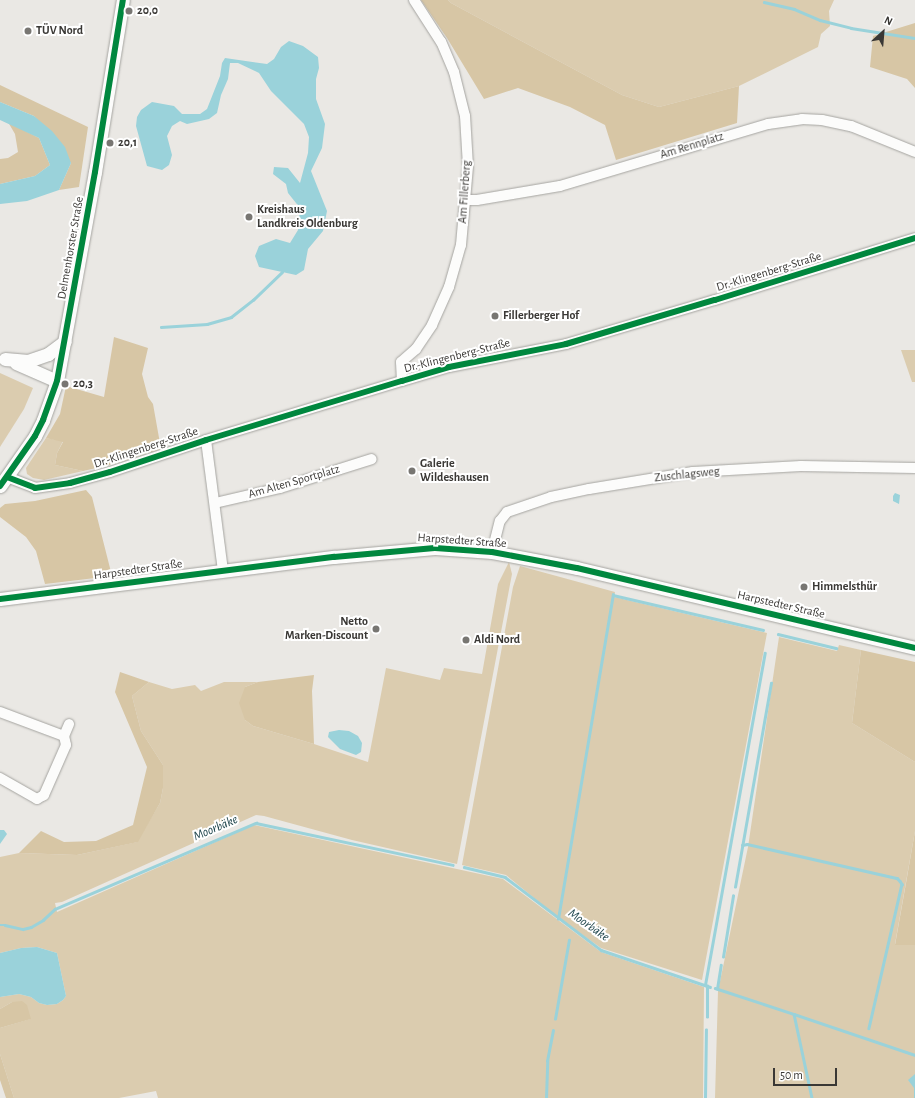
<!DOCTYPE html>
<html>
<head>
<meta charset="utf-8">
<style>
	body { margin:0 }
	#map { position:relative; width:915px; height:1098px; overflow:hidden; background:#eae8e4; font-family:"Alegreya Sans",sans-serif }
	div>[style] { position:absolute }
	.green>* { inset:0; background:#dbccaf }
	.forest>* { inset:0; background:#d7c6a5 }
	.water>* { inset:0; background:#9ad2da }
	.stream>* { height:2.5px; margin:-1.25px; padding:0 1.25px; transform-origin:1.25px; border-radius:1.25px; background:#9ad2da }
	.roads { filter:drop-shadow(0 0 1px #a5a4a0) drop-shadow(0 0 1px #a5a4a0) }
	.street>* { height:10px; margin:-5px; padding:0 5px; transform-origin:5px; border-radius:5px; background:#fcfcfb }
	.secondary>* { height:13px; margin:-6.5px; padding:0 6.5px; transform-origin:6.5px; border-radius:6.5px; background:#fcfcfb }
	.cycleway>* { height:6px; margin:-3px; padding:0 3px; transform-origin:3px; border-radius:3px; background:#00873e }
	.dots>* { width:11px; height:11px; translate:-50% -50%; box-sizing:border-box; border:2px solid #fff; border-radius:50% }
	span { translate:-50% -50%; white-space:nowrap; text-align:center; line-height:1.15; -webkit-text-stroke:4px #fff; paint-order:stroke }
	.poi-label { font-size:12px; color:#3a3835; font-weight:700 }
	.left { translate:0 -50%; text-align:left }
	.right { translate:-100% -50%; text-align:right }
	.street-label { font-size:12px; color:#3a3835 }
	.water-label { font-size:13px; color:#21474e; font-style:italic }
	.north { position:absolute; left:863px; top:12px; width:40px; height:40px; -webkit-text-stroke:3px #fff; paint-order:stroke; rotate:26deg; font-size:11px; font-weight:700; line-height:16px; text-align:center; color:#3a3835 }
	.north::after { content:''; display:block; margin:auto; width:14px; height:18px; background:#3a3835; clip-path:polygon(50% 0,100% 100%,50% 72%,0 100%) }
	.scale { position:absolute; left:773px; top:1068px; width:64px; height:18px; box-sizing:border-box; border:2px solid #3a3835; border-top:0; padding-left:5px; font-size:12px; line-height:14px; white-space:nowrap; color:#3a3835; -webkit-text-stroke:3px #fff; paint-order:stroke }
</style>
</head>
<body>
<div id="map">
	<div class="green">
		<i style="clip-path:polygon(448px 0,834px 0,829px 11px,830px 26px,821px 34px,818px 47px,739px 86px,659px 107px,622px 95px,451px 3px)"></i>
		<i style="clip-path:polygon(901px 350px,915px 350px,915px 382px,912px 382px)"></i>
		<i style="clip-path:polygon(0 373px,33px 388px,24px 409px,0 447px)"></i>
		<i style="clip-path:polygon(46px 438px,63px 441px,57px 453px,55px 465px,83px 471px,44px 480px,33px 478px,27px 474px,26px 468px)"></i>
		<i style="clip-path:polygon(509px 562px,512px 574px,457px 864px,352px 840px,264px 816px,256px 815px,62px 902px,55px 903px,57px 912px,254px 825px,503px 879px,601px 952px,704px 987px,703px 1098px,158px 1098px,156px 1091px,119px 1098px,14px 1098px,0 1054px,0 1028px,30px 1019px,12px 1002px,0 1009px,0 997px,19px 994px,31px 997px,39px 1003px,47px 1005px,57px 1004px,63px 1000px,66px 996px,57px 953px,37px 947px,21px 948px,0 953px,0 857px,19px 853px,77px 855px,137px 842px,160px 803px,163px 788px,163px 765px,141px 731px,132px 696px,149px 682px,172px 689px,195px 685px,201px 691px,224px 682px,258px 682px,245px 687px,245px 720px,253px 726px,314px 744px,368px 762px,386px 668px,440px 680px,444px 668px,482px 674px,498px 584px)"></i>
		<i style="clip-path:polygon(520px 566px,615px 592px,614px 597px,767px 633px,702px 980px,601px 948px,560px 919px,506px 875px,462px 865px,513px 587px)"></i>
		<i style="clip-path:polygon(779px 637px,837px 651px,839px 645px,861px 650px,852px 723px,915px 762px,915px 831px,895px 944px,915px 945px,915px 1098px,715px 1098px,718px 991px,748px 847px)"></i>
	</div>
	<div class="forest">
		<i style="clip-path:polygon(421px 0,448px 0,451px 3px,622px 95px,659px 107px,739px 86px,737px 123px,616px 160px,605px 125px,570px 107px,518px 88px,484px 99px,447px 38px)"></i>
		<i style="clip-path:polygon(915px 23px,915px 88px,907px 79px,870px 67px,873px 36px)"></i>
		<i style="clip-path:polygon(0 85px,88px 127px,79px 187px,59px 190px,71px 163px,34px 116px,0 102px)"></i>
		<i style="clip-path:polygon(8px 122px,39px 138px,50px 165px,35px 176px,0 184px,0 159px,8px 158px,18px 152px,15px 134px)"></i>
		<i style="clip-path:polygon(114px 337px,148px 348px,142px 374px,148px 397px,153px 404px,161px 449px,114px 464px,83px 471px,55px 465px,57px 453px,63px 442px,46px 438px,60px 414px,66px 386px,104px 397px)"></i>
		<i style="clip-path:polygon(86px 490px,92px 497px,112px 576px,45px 584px,36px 551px,26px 537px,0 517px,0 508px,5px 504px,35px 501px)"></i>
		<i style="clip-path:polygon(861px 650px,915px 662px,915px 762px,852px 723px)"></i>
		<i style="clip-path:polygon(120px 672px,149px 682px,132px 696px,141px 731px,163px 765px,163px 788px,160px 803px,138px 842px,77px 855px,19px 853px,41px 831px,64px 842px,96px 841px,133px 825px,147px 767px,115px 692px)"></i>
		<i style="clip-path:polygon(314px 675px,312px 691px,314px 744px,253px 726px,245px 720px,239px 703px,245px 687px,258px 682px)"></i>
		<i style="clip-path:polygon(915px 831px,915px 945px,895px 945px,906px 883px)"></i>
		<i style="clip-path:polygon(22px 1001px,27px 1005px,31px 1019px,0 1028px,0 1009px,12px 1002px)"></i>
		<i style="clip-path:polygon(0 1054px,14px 1098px,6px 1098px,0 1080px)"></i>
	</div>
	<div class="water">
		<i style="clip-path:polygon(289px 41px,303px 46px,318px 57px,319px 68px,316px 79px,316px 99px,325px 124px,322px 148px,311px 171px,327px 211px,323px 231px,308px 249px,304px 270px,296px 275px,259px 267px,255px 256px,259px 246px,276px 239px,290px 243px,298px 230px,300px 208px,288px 193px,286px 184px,273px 174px,274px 167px,288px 168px,300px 183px,308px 153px,309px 137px,304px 124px,271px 91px,259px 73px,238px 63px,230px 63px,228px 79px,221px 95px,217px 113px,209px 119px,187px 124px,180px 121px,172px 126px,167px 136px,172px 155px,169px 165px,162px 170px,147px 166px,136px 126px,137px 117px,141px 110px,152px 102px,174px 106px,182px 114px,200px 114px,207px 109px,220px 76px,222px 63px,225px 58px,267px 64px,274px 59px,281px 47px)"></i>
		<i style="clip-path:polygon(0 102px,34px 116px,52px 131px,65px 147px,71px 163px,59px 190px,27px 201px,0 204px,0 184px,35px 176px,50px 165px,39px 138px,0 120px)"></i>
		<i style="clip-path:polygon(895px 493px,900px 495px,899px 504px,893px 501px,893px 496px)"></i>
		<i style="clip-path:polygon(339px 730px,349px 731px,358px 736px,362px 743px,361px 752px,356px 755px,340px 749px,328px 737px,329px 732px)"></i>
		<i style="clip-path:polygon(0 830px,4px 830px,7px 834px,0 844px)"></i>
		<i style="clip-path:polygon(37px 947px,57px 953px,66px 996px,63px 1000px,57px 1004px,47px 1005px,39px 1003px,31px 997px,19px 994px,0 997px,0 953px,21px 948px)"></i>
		<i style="clip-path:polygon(915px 1074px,915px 1098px,914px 1098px,914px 1088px,908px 1080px)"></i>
	</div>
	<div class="stream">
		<i style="left:764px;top:2px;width:31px;rotate:13deg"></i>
		<i style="left:794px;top:9px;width:28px;rotate:23deg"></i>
		<i style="left:820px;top:20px;width:32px;rotate:14deg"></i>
		<i style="left:851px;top:28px;width:65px;rotate:8.9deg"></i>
		<i style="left:161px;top:327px;width:46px;rotate:-3.7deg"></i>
		<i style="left:207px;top:324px;width:25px;rotate:-16deg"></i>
		<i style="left:231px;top:317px;width:28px;rotate:-38deg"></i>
		<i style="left:253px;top:300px;width:40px;rotate:-44deg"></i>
		<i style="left:778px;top:634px;width:60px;rotate:13.6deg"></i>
		<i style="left:742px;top:845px;width:5px;rotate:-11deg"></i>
		<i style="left:747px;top:844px;width:154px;rotate:12.8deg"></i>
		<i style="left:897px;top:878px;width:4px;rotate:45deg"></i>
		<i style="left:900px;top:881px;width:4px;rotate:56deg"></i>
		<i style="left:902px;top:884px;width:148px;rotate:102.9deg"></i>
		<i style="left:464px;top:867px;width:42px;rotate:13.7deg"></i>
		<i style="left:505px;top:877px;width:121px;rotate:37.2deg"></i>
		<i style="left:601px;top:950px;width:115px;rotate:18.7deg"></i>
		<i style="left:735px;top:887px;width:207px;rotate:-80deg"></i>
		<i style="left:558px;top:919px;width:329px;rotate:-80.4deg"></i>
		<i style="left:613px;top:595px;width:154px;rotate:13.1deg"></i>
		<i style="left:0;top:925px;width:5px"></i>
		<i style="left:5px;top:925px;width:18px;rotate:13deg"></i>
		<i style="left:23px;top:929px;width:8px;rotate:-14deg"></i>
		<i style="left:31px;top:927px;width:14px;rotate:-30deg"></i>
		<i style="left:43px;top:920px;width:16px;rotate:-43deg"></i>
		<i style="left:55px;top:909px;width:219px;rotate:-23.2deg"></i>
		<i style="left:256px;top:823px;width:201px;rotate:12deg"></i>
		<i style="left:723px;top:957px;width:62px;rotate:-80.7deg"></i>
		<i style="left:705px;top:985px;width:337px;rotate:-79.8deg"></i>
		<i style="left:715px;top:988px;width:83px;rotate:18.2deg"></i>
		<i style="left:794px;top:1014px;width:86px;rotate:77.9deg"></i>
		<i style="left:717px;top:989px;width:24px;rotate:-81deg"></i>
		<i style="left:794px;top:1014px;width:128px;rotate:18.7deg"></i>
		<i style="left:707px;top:1017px;width:31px;rotate:-90deg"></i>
		<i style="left:555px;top:1019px;width:80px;rotate:-80deg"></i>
		<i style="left:546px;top:1098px;width:37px;rotate:-88deg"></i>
		<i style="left:547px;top:1061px;width:31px;rotate:-79deg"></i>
		<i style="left:705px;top:1098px;width:68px;rotate:-89.2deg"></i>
	</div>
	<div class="roads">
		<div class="street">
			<i style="left:466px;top:200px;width:11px"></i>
			<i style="left:477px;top:200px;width:84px;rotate:-9.6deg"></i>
			<i style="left:560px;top:186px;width:217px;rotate:-16.6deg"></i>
			<i style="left:768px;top:124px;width:34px;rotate:-8deg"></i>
			<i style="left:802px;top:119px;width:20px;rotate:3deg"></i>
			<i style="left:822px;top:120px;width:30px;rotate:12deg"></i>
			<i style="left:851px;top:126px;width:69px;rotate:22.1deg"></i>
			<i style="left:402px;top:381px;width:19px;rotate:-93deg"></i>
			<i style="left:401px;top:362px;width:20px;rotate:-41deg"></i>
			<i style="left:416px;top:349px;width:29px;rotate:-56deg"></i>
			<i style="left:432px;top:325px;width:42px;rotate:-65.9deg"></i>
			<i style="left:449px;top:287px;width:44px;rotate:-74.1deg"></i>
			<i style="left:461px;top:245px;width:79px;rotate:-84.9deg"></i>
			<i style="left:468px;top:166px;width:50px;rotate:-93.4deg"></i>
			<i style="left:465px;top:116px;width:45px;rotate:-104deg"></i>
			<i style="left:454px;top:72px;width:33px;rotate:-113deg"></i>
			<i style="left:441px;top:42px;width:50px;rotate:-122.7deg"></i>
			<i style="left:206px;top:440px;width:132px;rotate:82.6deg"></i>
			<i style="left:7px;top:477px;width:30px;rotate:21deg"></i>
			<i style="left:35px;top:488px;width:35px;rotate:-8deg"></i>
			<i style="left:70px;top:483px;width:41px;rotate:-15.4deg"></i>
			<i style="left:110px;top:472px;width:101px;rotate:-18.4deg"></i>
			<i style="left:206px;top:440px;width:205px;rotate:-16.8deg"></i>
			<i style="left:402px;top:381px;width:49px;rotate:-16.6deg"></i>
			<i style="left:449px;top:367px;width:119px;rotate:-11.1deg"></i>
			<i style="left:566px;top:344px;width:155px;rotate:-16.5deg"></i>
			<i style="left:715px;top:300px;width:209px;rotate:-17.2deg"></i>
			<i style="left:215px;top:503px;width:67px;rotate:-13deg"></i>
			<i style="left:280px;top:488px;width:96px;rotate:-17.5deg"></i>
			<i style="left:492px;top:552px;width:32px;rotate:-76deg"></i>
			<i style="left:500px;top:521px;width:11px;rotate:-52deg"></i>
			<i style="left:507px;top:512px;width:46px;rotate:-18.8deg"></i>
			<i style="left:551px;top:497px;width:39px;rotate:-12deg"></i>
			<i style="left:589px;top:489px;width:105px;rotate:-9.3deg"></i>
			<i style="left:693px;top:472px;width:108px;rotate:-3.2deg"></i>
			<i style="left:801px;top:466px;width:114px;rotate:1deg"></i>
			<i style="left:0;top:712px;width:68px;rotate:20.6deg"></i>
			<i style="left:64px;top:736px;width:9px;rotate:77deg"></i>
			<i style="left:66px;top:745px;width:55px;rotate:113.7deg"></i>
			<i style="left:44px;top:795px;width:8px;rotate:150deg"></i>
			<i style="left:37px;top:799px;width:43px;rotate:-150.4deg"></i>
			<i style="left:64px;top:736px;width:13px;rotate:-67deg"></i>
		</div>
		<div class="secondary">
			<i style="left:5px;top:359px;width:23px;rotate:5deg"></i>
			<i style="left:28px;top:361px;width:21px;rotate:-19deg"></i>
			<i style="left:48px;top:354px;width:21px;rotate:-37deg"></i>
			<i style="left:16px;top:363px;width:45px;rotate:23.7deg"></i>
			<i style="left:0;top:486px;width:61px;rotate:-55deg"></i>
			<i style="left:35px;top:436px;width:18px;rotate:-63deg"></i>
			<i style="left:43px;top:420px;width:41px;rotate:-70.3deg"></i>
			<i style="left:57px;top:381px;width:212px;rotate:-79.7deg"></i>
			<i style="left:95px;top:172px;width:174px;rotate:-80.8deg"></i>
			<i style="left:0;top:599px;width:337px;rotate:-7.2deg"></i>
			<i style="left:334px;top:557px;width:101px;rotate:-5.1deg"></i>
			<i style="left:435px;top:548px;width:57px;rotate:4deg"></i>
			<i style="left:492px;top:552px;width:86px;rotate:10.7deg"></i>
			<i style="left:577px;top:568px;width:347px;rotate:13.3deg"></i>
		</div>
	</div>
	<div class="cycleway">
		<i style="left:7px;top:477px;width:30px;rotate:21deg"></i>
		<i style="left:35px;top:488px;width:35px;rotate:-8deg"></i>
		<i style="left:70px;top:483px;width:41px;rotate:-15.4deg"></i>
		<i style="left:110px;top:472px;width:101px;rotate:-18.4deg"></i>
		<i style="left:206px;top:440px;width:205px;rotate:-16.8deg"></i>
		<i style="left:402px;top:381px;width:49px;rotate:-16.6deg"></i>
		<i style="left:449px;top:367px;width:119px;rotate:-11.1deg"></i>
		<i style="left:566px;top:344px;width:155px;rotate:-16.5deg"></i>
		<i style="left:715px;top:300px;width:209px;rotate:-17.2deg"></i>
		<i style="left:0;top:486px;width:61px;rotate:-55deg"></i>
		<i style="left:35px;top:436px;width:18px;rotate:-63deg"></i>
		<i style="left:43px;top:420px;width:41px;rotate:-70.3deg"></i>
		<i style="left:57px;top:381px;width:212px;rotate:-79.7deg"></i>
		<i style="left:95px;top:172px;width:174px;rotate:-80.8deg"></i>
		<i style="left:0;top:599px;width:337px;rotate:-7.2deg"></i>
		<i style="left:334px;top:557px;width:101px;rotate:-5.1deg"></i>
		<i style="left:435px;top:548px;width:57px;rotate:4deg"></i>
		<i style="left:492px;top:552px;width:86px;rotate:10.7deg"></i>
		<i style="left:577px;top:568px;width:347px;rotate:13.3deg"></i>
	</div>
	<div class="dots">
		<i style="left:129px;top:11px;background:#787672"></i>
		<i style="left:28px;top:31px;background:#787672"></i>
		<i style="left:110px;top:143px;background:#787672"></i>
		<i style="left:249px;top:217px;background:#787672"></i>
		<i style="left:495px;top:316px;background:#787672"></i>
		<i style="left:65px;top:384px;background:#787672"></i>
		<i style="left:412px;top:471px;background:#787672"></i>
		<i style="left:804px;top:587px;background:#787672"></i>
		<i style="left:376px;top:629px;background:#787672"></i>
		<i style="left:466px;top:640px;background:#787672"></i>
	</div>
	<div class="poi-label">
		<span class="left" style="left:137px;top:11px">20,0</span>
		<span class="left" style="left:36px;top:31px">TÜV Nord</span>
		<span class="left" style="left:118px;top:143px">20,1</span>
		<span class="left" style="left:257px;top:217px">Kreishaus<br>Landkreis Oldenburg</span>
		<span class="left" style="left:503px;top:316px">Fillerberger Hof</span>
		<span class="left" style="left:73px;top:384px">20,3</span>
		<span class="left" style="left:420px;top:471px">Galerie<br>Wildeshausen</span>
		<span class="left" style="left:812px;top:587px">Himmelsthür</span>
		<span class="right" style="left:368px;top:629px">Netto<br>Marken-Discount</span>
		<span class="left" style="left:474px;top:640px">Aldi Nord</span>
	</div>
	<div class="street-label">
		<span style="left:692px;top:146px;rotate:-17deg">Am Rennplatz</span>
		<span style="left:465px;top:192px;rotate:-86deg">Am Fillerberg</span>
		<span style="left:71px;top:248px;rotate:-80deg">Delmenhorster Straße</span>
		<span style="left:769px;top:272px;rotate:-17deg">Dr.-Klingenberg-Straße</span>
		<span style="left:457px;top:356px;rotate:-14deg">Dr.-Klingenberg-Straße</span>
		<span style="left:146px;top:448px;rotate:-18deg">Dr.-Klingenberg-Straße</span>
		<span style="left:687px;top:475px;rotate:-6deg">Zuschlagsweg</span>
		<span style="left:294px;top:482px;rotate:-16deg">Am Alten Sportplatz</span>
		<span style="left:462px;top:541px;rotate:4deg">Harpstedter Straße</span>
		<span style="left:138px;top:570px;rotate:-8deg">Harpstedter Straße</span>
		<span style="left:781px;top:605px;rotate:13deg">Harpstedter Straße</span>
	</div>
	<div class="water-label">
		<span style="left:216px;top:829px;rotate:-23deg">Moorbäke</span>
		<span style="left:588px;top:926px;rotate:35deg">Moorbäke</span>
	</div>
	<div class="north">N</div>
	<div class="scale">50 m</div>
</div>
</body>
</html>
